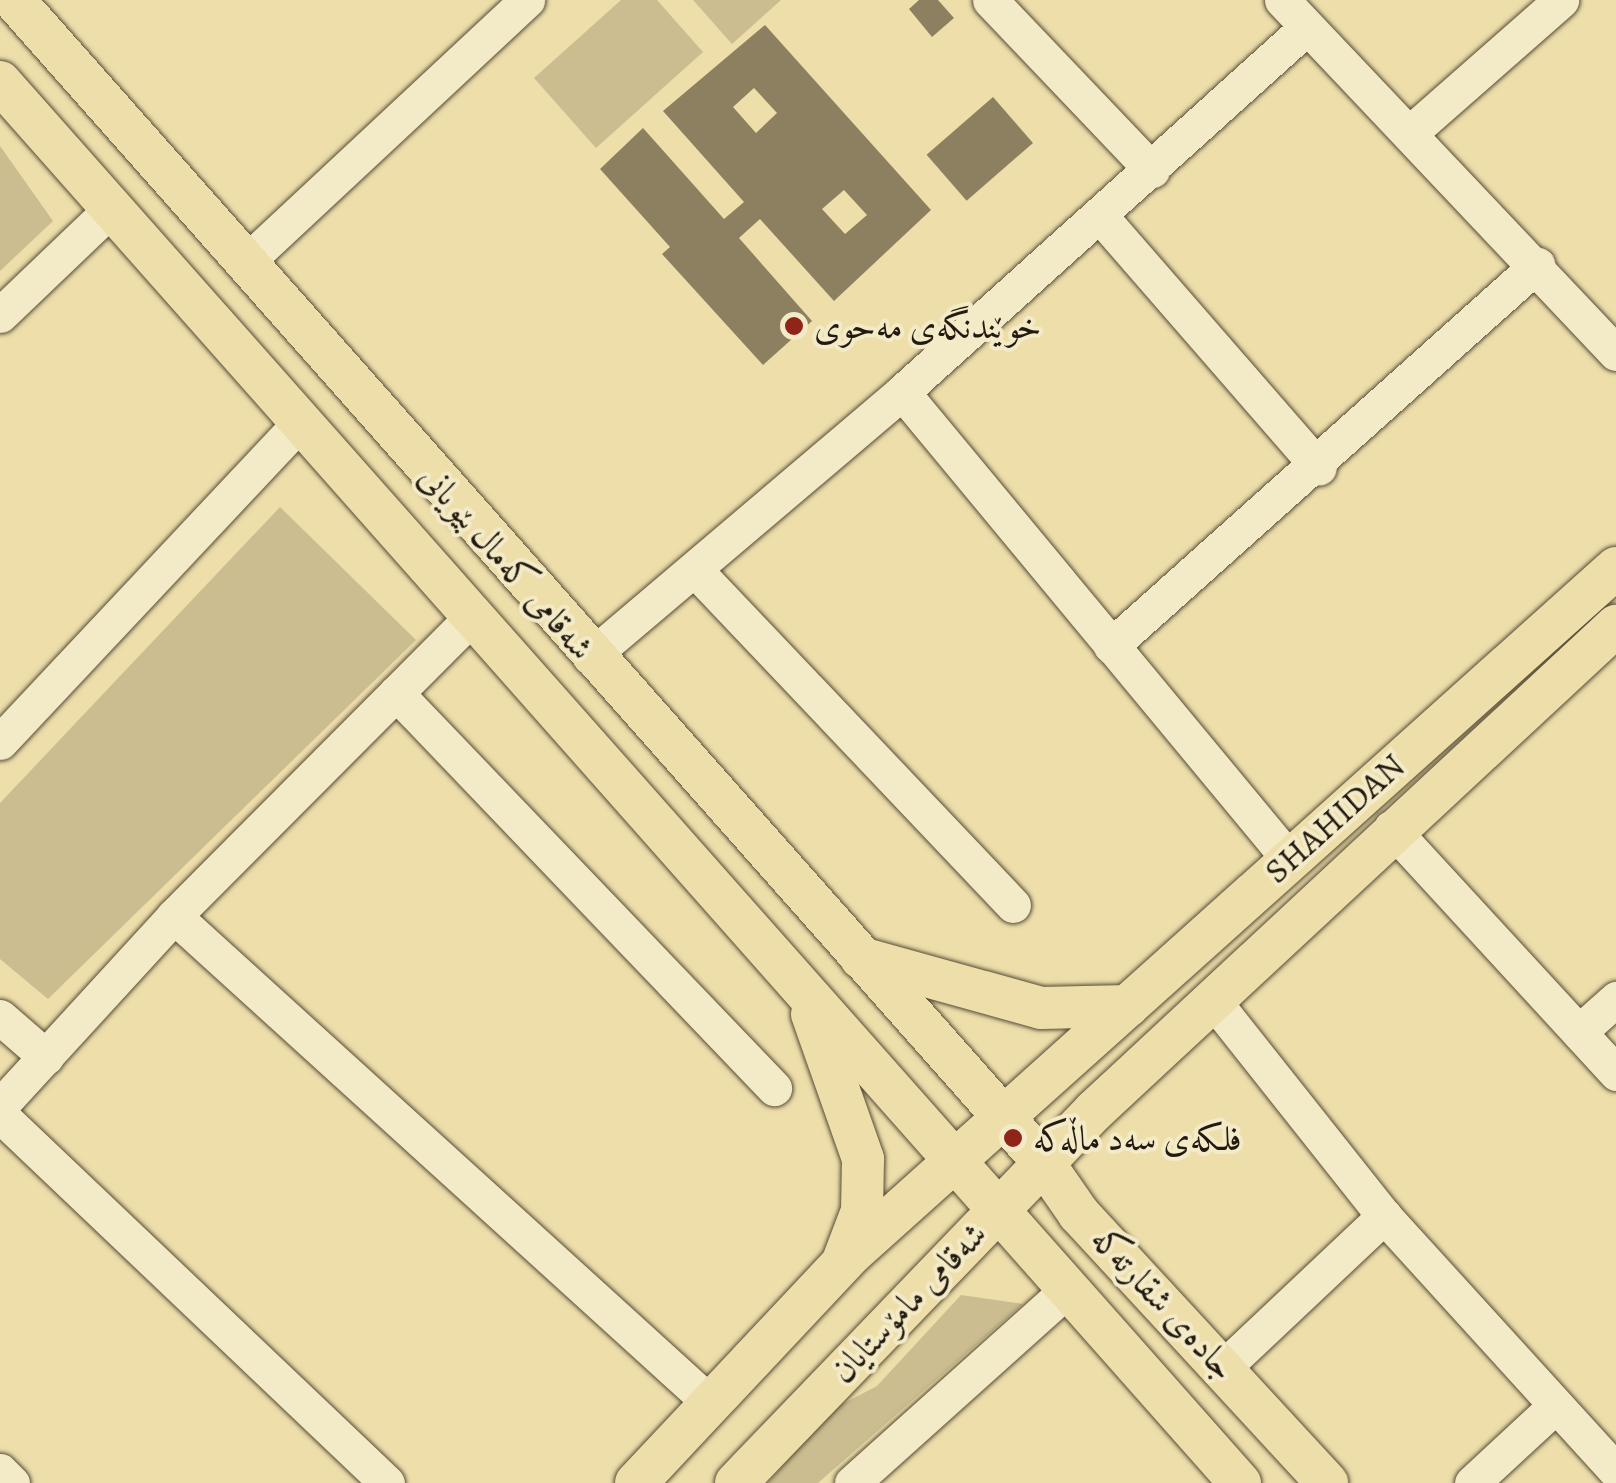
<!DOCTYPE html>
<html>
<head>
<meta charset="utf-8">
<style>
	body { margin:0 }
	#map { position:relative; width:1616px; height:1483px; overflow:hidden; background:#eddeaa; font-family:Alegreya,Amiri,serif }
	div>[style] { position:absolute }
	.green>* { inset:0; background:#cbbd90 }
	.building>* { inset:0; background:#8c8060; transform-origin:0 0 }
	.roads { filter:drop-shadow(0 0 2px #564b36) drop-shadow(0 0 2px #564b36) }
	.minor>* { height:35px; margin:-17.5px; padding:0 17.5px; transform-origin:17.5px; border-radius:17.5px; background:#f3eac8 }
	.major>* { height:42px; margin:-21px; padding:0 21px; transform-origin:21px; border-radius:21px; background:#eddeaa }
	.dots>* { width:28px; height:28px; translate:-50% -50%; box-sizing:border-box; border:5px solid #f3eac8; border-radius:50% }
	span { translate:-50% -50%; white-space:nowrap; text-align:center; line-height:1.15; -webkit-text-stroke:8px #f3eac8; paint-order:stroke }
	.poi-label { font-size:35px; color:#231a0f }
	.left { translate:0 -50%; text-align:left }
	.street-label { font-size:35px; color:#231a0f }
</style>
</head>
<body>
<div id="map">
	<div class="green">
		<i style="clip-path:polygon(621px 0,657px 0,703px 52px,596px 148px,534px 78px)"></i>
		<i style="clip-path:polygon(693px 0,781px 0,732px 44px)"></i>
		<i style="clip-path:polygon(0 146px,53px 221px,0 271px)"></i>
		<i style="clip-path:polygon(280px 507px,416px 640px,48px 999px,0 959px,0 803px)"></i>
		<i style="clip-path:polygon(961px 1295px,1023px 1304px,818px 1483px,768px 1483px,829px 1411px,877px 1386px)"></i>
	</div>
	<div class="building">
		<i style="clip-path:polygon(919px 0,938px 0,954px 18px,932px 37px,909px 9px)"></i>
		<i style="clip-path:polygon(evenodd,765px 25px,931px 210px,834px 301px,760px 219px,739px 238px,812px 321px,763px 365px,662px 254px,670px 247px,600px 169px,643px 128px,724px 219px,744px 202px,663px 111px,765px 25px,754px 88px,777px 113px,756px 133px,733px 107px,754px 88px,765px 25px,844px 190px,867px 215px,845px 234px,822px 209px,844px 190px)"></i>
		<i style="left:993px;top:97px;width:61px;height:88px;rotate:49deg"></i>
	</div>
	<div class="roads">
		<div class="minor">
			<i style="left:990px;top:0;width:235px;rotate:46.4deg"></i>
			<i style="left:1282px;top:0;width:486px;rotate:46.6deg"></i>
			<i style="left:1411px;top:132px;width:200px;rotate:-41.3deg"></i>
			<i style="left:1101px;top:217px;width:332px;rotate:49deg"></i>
			<i style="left:245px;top:263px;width:386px;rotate:-43deg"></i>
			<i style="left:0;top:315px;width:152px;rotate:-43.7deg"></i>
			<i style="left:902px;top:392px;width:605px;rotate:50.36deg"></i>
			<i style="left:697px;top:572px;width:459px;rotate:46.5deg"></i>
			<i style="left:1111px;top:646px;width:572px;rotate:-41.81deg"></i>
			<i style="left:590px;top:657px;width:409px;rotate:-40.3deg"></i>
			<i style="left:902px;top:392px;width:544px;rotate:-42.02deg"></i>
			<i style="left:396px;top:693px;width:547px;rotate:46.26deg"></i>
			<i style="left:0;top:742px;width:438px;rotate:-46.8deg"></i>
			<i style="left:1391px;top:828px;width:333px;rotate:47.4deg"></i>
			<i style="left:174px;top:916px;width:723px;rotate:42.25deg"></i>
			<i style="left:1216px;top:1004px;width:270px;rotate:51.6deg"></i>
			<i style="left:1384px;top:1216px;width:345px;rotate:47.7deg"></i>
			<i style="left:0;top:1017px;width:61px;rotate:41deg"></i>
			<i style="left:1579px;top:1032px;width:50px;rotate:-41.7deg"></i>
			<i style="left:0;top:1106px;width:258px;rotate:-47.5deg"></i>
			<i style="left:174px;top:916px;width:422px;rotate:-45.1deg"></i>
			<i style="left:0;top:1115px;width:534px;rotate:43.56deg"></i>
			<i style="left:1225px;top:1366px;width:219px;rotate:-43.3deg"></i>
			<i style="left:0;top:1471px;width:17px;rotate:45deg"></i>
			<i style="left:852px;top:1483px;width:292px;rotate:-41.9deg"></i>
			<i style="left:1472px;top:1483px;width:112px;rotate:-42.8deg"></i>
		</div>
		<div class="major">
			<i style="left:14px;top:0;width:1552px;rotate:48.47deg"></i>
			<i style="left:1043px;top:1162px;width:63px;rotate:55.3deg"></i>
			<i style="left:1079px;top:1214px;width:366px;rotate:47.3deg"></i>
			<i style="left:0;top:82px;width:1871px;rotate:48.49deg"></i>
			<i style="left:861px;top:958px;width:187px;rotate:15.5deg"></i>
			<i style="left:1041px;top:1008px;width:87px;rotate:-1.3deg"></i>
			<i style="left:812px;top:1014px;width:154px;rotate:70.6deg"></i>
			<i style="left:863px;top:1159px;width:52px;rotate:91.1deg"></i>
			<i style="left:862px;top:1211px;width:53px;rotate:110.8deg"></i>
			<i style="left:636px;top:1483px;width:316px;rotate:-46.8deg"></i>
			<i style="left:852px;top:1253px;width:1026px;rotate:-41.88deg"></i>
			<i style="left:736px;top:1483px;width:516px;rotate:-46.1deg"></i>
			<i style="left:1094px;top:1111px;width:713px;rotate:-42.9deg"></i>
		</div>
	</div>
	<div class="dots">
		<i style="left:794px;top:326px;background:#8f2418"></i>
		<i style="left:1013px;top:1138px;background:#8f2418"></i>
	</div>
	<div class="poi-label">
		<span class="left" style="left:814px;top:326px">خوێندنگەی مەحوی</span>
		<span class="left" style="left:1033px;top:1138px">فلکەی سەد ماڵەکە</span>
	</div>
	<div class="street-label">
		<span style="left:507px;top:562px;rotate:49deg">شەقامی کەمال بێویانی</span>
		<span style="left:1334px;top:818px;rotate:-42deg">SHAHIDAN</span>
		<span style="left:908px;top:1302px;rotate:-46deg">شەقامی مامۆستایان</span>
		<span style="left:1164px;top:1303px;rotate:47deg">جادەی شقارتەکە</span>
	</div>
</div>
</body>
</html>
